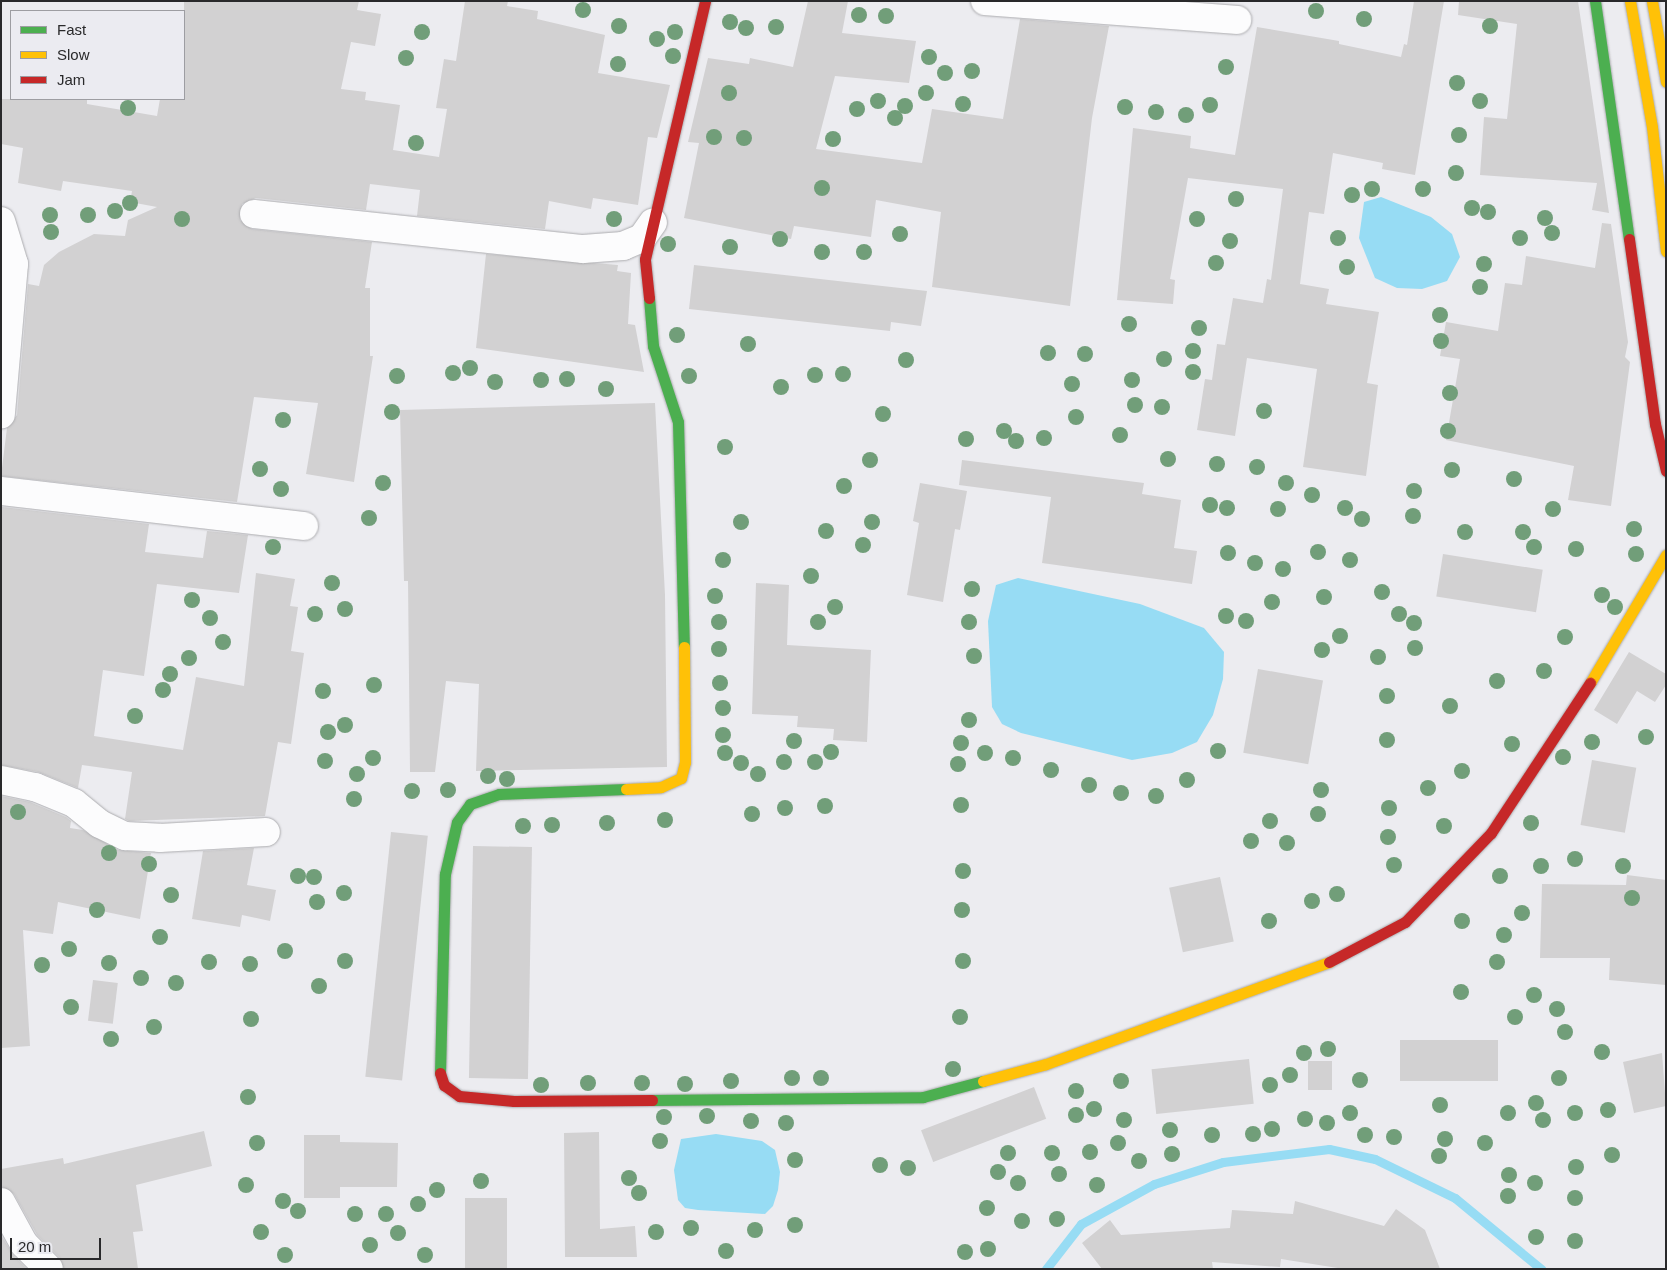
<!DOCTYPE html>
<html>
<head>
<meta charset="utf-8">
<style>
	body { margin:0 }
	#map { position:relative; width:1667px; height:1270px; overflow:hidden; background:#ececf0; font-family:Arial,sans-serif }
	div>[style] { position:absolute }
	.water>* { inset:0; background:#97dcf4 }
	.stream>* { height:9px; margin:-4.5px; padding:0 4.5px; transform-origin:4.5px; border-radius:4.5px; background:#97dcf4 }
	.building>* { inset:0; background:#d2d1d2; transform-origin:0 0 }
	.roads { filter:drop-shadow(0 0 1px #acacaf) drop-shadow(0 0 1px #acacaf) }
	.street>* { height:28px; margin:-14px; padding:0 14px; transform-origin:14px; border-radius:14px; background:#fcfcfd }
	.fast>* { height:11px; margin:-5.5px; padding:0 5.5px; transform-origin:5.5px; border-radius:5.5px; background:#4caf50 }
	.slow>* { height:11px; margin:-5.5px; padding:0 5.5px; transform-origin:5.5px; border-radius:5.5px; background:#ffc107 }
	.jam>* { height:11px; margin:-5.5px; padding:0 5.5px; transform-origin:5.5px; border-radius:5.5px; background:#c62828 }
	.trees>* { width:16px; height:16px; margin:-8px; border-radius:50%; background:#719e79 }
	span { translate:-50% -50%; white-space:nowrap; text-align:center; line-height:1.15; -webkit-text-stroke:4.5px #ebebf1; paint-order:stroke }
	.frame { position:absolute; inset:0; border:2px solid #29292b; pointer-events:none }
	.legend { position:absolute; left:10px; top:10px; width:175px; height:90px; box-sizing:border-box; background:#ebebf1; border:1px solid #9d9da2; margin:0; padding:6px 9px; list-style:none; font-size:15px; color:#29292b }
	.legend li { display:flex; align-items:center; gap:10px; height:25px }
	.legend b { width:25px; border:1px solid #9d9da2 }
	.scale { position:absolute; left:10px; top:1238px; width:91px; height:22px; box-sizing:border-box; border:2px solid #29292b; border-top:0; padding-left:6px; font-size:15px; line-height:18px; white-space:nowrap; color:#29292b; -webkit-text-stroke:4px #ebebf1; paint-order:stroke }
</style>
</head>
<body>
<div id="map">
	<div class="water">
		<i style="clip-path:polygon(1381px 197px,1431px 217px,1452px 234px,1460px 257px,1447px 281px,1422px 289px,1397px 288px,1375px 278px,1359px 238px,1364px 202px)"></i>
		<i style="clip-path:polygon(1018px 578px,1140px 604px,1204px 628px,1224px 652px,1223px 679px,1213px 715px,1197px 742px,1172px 753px,1132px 760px,1021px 733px,1002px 724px,992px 707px,988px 621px,996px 585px)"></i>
		<i style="clip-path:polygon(716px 1134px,762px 1141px,775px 1150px,780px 1172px,778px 1190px,773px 1206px,765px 1214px,698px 1210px,685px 1208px,678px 1200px,674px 1170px,681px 1139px)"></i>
	</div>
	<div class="stream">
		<i style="left:1046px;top:1269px;width:57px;rotate:-52.1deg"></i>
		<i style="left:1081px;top:1224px;width:83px;rotate:-28.7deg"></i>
		<i style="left:1154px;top:1184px;width:72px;rotate:-17.7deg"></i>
		<i style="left:1223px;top:1162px;width:107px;rotate:-7deg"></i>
		<i style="left:1329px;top:1149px;width:47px;rotate:12.3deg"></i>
		<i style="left:1375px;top:1159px;width:89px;rotate:26deg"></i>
		<i style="left:1455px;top:1198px;width:112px;rotate:39.5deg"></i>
	</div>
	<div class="building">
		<i style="clip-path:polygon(184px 1px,359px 1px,357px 10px,381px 14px,375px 46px,351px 42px,341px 89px,366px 92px,365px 100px,400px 105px,393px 150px,439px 157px,447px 109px,436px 108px,444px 59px,456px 61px,465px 1px,508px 1px,507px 6px,538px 11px,537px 19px,605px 35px,598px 73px,670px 85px,657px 138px,648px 137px,638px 205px,593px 198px,591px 209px,549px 201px,545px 229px,417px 216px,420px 190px,370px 184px,366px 210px,256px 198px,242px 204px,240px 220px,252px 229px,372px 242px,365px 288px,370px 288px,370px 356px,373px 356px,354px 482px,306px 474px,318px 403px,254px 397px,237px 502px,1px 476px,7px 428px,17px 415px,28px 284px,39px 286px,44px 265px,59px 252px,94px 234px,125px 236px,128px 220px,157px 207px,130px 202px,132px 191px,63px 181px,61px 191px,18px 183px,23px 148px,1px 144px,1px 99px,87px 99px,87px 104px,157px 116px,160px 99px,184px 99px)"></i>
		<i style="clip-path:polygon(808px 1px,848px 1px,842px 33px,916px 41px,909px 83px,835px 76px,816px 149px,922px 163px,932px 109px,1003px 119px,1020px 19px,1109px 26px,1092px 118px,1070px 306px,932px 287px,941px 212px,876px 200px,871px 237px,794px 226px,791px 239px,684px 218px,699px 143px,688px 142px,708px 58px,749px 64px,750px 58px,793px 67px)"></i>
		<i style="clip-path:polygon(1414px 1px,1444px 1px,1415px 175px,1382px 169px,1383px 163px,1333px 153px,1324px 214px,1309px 212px,1300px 284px,1329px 289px,1326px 304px,1379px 312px,1367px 383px,1378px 385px,1366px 476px,1303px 467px,1317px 369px,1247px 358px,1235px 436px,1197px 430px,1205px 379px,1212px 380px,1217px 344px,1225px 345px,1233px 298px,1263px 303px,1267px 279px,1271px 280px,1283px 189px,1188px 178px,1170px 279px,1175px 280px,1173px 304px,1117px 300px,1133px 128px,1191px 136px,1190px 148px,1235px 155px,1257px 27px,1339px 41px,1339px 44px,1401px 57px,1404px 44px,1407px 45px)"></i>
		<i style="clip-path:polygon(1459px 1px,1578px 1px,1609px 213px,1592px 210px,1597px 183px,1480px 175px,1484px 117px,1507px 119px,1517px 24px,1458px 15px)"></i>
		<i style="clip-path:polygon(1602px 223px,1611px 224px,1628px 342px,1625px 357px,1630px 362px,1611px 506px,1568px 500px,1574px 466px,1446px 440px,1460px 359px,1440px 356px,1446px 322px,1498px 331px,1505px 283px,1522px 285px,1526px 256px,1595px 268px)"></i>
		<i style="clip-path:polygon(486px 254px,618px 265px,617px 271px,631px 273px,628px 324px,635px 325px,644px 372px,476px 348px)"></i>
		<i style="clip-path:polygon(694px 265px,927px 291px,921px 326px,891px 322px,890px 331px,689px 309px)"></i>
		<i style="clip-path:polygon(655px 403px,665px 595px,667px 767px,476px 771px,479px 684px,446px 681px,435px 772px,410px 772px,408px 581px,404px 581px,400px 410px)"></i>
		<i style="clip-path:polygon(962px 460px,1144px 483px,1142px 494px,1181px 500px,1174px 548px,1197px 551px,1192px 584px,1042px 563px,1051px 497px,959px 485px)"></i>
		<i style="clip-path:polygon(920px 483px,967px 491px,960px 530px,955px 529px,943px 602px,907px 595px,919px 523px,913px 521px)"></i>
		<i style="clip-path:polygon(2px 507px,149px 524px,145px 552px,203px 558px,207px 531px,248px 535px,239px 593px,157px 584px,144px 676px,103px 670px,94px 736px,183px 750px,196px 677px,244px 686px,256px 573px,295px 579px,290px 606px,298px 607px,291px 651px,304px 653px,291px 744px,278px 742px,265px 816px,129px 821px,125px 819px,132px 772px,82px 765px,78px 788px,38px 772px,1px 765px)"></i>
		<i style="left:1443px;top:554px;width:101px;height:43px;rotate:9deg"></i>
		<i style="clip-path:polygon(756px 583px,789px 585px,787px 645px,871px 650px,867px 742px,833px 740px,834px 729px,797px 727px,798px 716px,752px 714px)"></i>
		<i style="clip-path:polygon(1629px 652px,1666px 674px,1666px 685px,1655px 702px,1637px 691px,1617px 724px,1594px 710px)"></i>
		<i style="left:1258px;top:669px;width:66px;height:85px;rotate:10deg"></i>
		<i style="left:1592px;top:760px;width:45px;height:66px;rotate:10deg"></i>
		<i style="clip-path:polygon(1px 796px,30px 802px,66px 817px,71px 821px,70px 828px,83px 830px,118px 850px,151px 853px,140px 919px,58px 902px,53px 934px,23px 930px,30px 1046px,1px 1048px)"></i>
		<i style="left:391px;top:832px;width:37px;height:246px;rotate:6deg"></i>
		<i style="left:473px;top:846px;width:59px;height:232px;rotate:1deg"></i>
		<i style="clip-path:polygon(254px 848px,247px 885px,276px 890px,270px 921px,242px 915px,240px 927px,192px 919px,203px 851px)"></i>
		<i style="clip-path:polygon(1627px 875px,1666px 880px,1666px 985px,1609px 980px,1610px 958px,1540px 958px,1542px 884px,1626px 885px)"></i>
		<i style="left:1220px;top:877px;width:66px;height:52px;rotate:78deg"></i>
		<i style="left:93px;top:980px;width:25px;height:41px;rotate:7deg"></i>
		<i style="left:1498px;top:1040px;width:41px;height:98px;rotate:90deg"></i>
		<i style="clip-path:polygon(1662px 1053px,1666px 1106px,1634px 1113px,1623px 1062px)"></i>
		<i style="left:1249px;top:1059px;width:45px;height:98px;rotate:84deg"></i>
		<i style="left:1332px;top:1061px;width:29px;height:24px;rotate:90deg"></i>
		<i style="left:1034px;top:1087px;width:34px;height:121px;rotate:69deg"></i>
		<i style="clip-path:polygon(204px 1131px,212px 1166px,136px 1185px,143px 1231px,133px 1232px,138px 1269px,64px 1269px,60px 1258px,37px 1235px,14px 1194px,1px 1186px,1px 1169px,63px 1158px,64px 1164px)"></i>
		<i style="clip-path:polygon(599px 1132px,600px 1229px,635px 1226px,637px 1257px,565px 1257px,564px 1133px)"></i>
		<i style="clip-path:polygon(304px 1135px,340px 1135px,340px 1142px,398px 1143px,397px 1187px,340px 1187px,340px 1198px,304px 1198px)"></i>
		<i style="left:465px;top:1198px;width:42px;height:71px"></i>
		<i style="clip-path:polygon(1295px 1201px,1384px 1226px,1396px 1209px,1425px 1230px,1440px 1269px,1344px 1269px,1281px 1259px,1280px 1267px,1212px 1262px,1213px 1269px,1102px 1269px,1082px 1243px,1110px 1220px,1121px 1235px,1230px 1228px,1232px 1210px,1293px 1214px)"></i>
		<i style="clip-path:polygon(1px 1235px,13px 1255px,27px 1269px,1px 1269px)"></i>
	</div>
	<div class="roads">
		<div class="street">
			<i style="left:985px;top:1px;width:253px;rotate:4.3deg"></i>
			<i style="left:254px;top:214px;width:331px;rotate:6.1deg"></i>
			<i style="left:583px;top:249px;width:40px;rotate:-4.3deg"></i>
			<i style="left:623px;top:246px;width:21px;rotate:-23deg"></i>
			<i style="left:642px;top:238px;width:19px;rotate:-55deg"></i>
			<i style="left:1px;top:221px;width:45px;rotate:73.2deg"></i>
			<i style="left:14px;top:264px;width:151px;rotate:95deg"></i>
			<i style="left:1px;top:491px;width:305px;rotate:6.6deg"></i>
			<i style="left:1px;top:780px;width:35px;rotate:12deg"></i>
			<i style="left:35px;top:787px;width:42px;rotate:22.3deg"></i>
			<i style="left:74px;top:803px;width:33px;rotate:39deg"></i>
			<i style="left:100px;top:824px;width:28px;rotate:26deg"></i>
			<i style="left:125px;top:836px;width:35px;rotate:3deg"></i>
			<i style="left:160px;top:838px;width:106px;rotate:-3.2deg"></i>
			<i style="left:1px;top:1202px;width:48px;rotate:61.3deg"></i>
			<i style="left:24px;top:1244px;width:35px;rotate:45deg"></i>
		</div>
		<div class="fast">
			<i style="left:1595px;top:1px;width:240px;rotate:81.9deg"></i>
			<i style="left:649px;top:298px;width:48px;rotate:85.2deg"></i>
			<i style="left:653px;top:346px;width:80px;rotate:71.8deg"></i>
			<i style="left:678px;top:422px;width:225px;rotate:88.5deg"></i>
			<i style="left:440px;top:1073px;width:199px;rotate:-88.6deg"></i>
			<i style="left:445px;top:874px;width:53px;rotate:-77deg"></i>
			<i style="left:457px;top:822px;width:22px;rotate:-54deg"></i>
			<i style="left:470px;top:804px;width:31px;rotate:-19deg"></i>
			<i style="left:499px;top:794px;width:127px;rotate:-2.3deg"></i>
			<i style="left:652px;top:1100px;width:271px;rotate:-0.6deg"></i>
			<i style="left:923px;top:1097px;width:62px;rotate:-14.9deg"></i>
		</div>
		<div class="slow">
			<i style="left:1630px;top:1px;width:128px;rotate:80.1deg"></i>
			<i style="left:1652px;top:127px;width:125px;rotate:83.6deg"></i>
			<i style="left:1652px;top:1px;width:82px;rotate:80.2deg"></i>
			<i style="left:1590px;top:683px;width:149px;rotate:-59.3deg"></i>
			<i style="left:626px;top:789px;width:35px;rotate:-3deg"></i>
			<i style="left:661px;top:787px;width:22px;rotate:-24deg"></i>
			<i style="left:681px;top:778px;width:16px;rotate:-76deg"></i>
			<i style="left:685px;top:762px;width:115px;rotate:-90.5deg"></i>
			<i style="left:983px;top:1081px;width:65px;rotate:-15.1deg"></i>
			<i style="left:1046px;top:1064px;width:301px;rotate:-19.8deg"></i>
		</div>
		<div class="jam">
			<i style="left:1629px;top:239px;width:187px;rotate:82deg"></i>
			<i style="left:1655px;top:424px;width:48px;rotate:76.8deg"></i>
			<i style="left:649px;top:298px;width:39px;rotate:-96deg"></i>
			<i style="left:645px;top:259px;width:265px;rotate:-76.9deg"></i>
			<i style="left:1329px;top:962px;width:86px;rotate:-27.8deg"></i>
			<i style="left:1405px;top:922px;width:124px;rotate:-46deg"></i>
			<i style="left:1491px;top:833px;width:180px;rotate:-56.6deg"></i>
			<i style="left:440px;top:1073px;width:13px;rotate:72deg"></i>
			<i style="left:444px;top:1085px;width:19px;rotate:36deg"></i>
			<i style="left:459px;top:1096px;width:55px;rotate:5.2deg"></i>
			<i style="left:514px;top:1101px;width:138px;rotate:-0.4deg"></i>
		</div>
	</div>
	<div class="trees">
		<i style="left:583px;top:10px"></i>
		<i style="left:1316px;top:11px"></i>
		<i style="left:859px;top:15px"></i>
		<i style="left:886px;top:16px"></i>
		<i style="left:1364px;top:19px"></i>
		<i style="left:730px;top:22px"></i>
		<i style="left:619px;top:26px"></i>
		<i style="left:1490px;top:26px"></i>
		<i style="left:776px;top:27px"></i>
		<i style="left:746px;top:28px"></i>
		<i style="left:422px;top:32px"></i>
		<i style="left:675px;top:32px"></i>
		<i style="left:657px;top:39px"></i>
		<i style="left:673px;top:56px"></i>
		<i style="left:929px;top:57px"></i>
		<i style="left:406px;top:58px"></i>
		<i style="left:618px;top:64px"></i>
		<i style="left:1226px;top:67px"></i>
		<i style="left:972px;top:71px"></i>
		<i style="left:945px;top:73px"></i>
		<i style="left:1457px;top:83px"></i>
		<i style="left:729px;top:93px"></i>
		<i style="left:926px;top:93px"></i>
		<i style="left:878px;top:101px"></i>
		<i style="left:1480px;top:101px"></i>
		<i style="left:963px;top:104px"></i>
		<i style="left:1210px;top:105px"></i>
		<i style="left:905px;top:106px"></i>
		<i style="left:1125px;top:107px"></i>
		<i style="left:128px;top:108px"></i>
		<i style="left:857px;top:109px"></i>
		<i style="left:1156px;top:112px"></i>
		<i style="left:1186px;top:115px"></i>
		<i style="left:895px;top:118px"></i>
		<i style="left:1459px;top:135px"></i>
		<i style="left:714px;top:137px"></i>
		<i style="left:744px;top:138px"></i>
		<i style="left:833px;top:139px"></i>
		<i style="left:416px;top:143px"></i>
		<i style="left:1456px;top:173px"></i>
		<i style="left:822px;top:188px"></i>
		<i style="left:1372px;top:189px"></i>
		<i style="left:1423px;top:189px"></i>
		<i style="left:1352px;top:195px"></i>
		<i style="left:1236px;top:199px"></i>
		<i style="left:130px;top:203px"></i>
		<i style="left:1472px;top:208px"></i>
		<i style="left:115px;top:211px"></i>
		<i style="left:1488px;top:212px"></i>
		<i style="left:50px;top:215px"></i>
		<i style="left:88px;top:215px"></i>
		<i style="left:1545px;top:218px"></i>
		<i style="left:182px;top:219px"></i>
		<i style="left:614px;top:219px"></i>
		<i style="left:1197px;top:219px"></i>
		<i style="left:51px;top:232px"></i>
		<i style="left:1552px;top:233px"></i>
		<i style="left:900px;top:234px"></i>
		<i style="left:1338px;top:238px"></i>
		<i style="left:1520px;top:238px"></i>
		<i style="left:780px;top:239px"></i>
		<i style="left:1230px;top:241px"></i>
		<i style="left:668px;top:244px"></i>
		<i style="left:730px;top:247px"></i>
		<i style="left:822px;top:252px"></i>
		<i style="left:864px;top:252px"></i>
		<i style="left:1216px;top:263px"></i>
		<i style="left:1484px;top:264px"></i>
		<i style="left:1347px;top:267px"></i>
		<i style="left:1480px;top:287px"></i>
		<i style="left:1440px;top:315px"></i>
		<i style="left:1129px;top:324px"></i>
		<i style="left:1199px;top:328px"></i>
		<i style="left:677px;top:335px"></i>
		<i style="left:1441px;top:341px"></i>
		<i style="left:748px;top:344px"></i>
		<i style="left:1193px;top:351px"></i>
		<i style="left:1048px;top:353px"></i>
		<i style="left:1085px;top:354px"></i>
		<i style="left:1164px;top:359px"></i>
		<i style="left:906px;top:360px"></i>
		<i style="left:470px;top:368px"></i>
		<i style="left:1193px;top:372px"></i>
		<i style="left:453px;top:373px"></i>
		<i style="left:843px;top:374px"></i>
		<i style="left:815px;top:375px"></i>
		<i style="left:397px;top:376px"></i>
		<i style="left:689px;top:376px"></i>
		<i style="left:567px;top:379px"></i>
		<i style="left:541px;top:380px"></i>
		<i style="left:1132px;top:380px"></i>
		<i style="left:495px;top:382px"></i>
		<i style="left:1072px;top:384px"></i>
		<i style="left:781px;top:387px"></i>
		<i style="left:606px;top:389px"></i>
		<i style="left:1450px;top:393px"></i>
		<i style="left:1135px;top:405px"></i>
		<i style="left:1162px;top:407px"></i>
		<i style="left:1264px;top:411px"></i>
		<i style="left:392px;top:412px"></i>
		<i style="left:883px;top:414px"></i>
		<i style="left:1076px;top:417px"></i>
		<i style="left:283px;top:420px"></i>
		<i style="left:1004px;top:431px"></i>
		<i style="left:1448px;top:431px"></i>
		<i style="left:1120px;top:435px"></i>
		<i style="left:1044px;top:438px"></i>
		<i style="left:966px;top:439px"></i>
		<i style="left:1016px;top:441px"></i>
		<i style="left:725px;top:447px"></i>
		<i style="left:1168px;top:459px"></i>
		<i style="left:870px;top:460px"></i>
		<i style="left:1217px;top:464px"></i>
		<i style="left:1257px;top:467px"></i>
		<i style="left:260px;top:469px"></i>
		<i style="left:1452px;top:470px"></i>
		<i style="left:1514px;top:479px"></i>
		<i style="left:383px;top:483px"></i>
		<i style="left:1286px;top:483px"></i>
		<i style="left:844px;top:486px"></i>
		<i style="left:281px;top:489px"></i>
		<i style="left:1414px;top:491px"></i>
		<i style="left:1312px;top:495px"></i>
		<i style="left:1210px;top:505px"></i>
		<i style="left:1227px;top:508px"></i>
		<i style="left:1345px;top:508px"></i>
		<i style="left:1278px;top:509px"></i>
		<i style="left:1553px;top:509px"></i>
		<i style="left:1413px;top:516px"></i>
		<i style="left:369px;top:518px"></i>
		<i style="left:1362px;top:519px"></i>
		<i style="left:741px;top:522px"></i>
		<i style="left:872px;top:522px"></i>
		<i style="left:1634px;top:529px"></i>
		<i style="left:826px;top:531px"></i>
		<i style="left:1465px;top:532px"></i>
		<i style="left:1523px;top:532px"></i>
		<i style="left:863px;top:545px"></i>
		<i style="left:273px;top:547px"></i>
		<i style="left:1534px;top:547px"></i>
		<i style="left:1576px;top:549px"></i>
		<i style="left:1318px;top:552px"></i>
		<i style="left:1228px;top:553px"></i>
		<i style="left:1636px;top:554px"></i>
		<i style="left:723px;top:560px"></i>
		<i style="left:1350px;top:560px"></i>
		<i style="left:1255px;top:563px"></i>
		<i style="left:1283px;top:569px"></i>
		<i style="left:811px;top:576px"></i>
		<i style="left:332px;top:583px"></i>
		<i style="left:972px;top:589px"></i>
		<i style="left:1382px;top:592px"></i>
		<i style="left:1602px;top:595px"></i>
		<i style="left:715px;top:596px"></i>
		<i style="left:1324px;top:597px"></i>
		<i style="left:192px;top:600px"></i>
		<i style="left:1272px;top:602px"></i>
		<i style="left:835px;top:607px"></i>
		<i style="left:1615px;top:607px"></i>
		<i style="left:345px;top:609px"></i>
		<i style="left:315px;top:614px"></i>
		<i style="left:1399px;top:614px"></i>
		<i style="left:1226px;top:616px"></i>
		<i style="left:210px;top:618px"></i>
		<i style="left:1246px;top:621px"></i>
		<i style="left:719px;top:622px"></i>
		<i style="left:818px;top:622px"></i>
		<i style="left:969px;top:622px"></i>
		<i style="left:1414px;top:623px"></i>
		<i style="left:1340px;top:636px"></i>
		<i style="left:1565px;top:637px"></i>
		<i style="left:223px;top:642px"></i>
		<i style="left:1415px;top:648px"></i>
		<i style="left:719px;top:649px"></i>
		<i style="left:1322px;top:650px"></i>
		<i style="left:974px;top:656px"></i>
		<i style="left:1378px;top:657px"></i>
		<i style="left:189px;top:658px"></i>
		<i style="left:1544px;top:671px"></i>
		<i style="left:170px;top:674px"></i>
		<i style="left:1497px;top:681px"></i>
		<i style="left:720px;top:683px"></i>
		<i style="left:374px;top:685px"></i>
		<i style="left:163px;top:690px"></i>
		<i style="left:323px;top:691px"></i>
		<i style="left:1387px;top:696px"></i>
		<i style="left:1450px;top:706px"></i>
		<i style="left:723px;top:708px"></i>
		<i style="left:135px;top:716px"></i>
		<i style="left:969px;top:720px"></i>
		<i style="left:345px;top:725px"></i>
		<i style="left:328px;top:732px"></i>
		<i style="left:723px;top:735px"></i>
		<i style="left:1646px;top:737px"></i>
		<i style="left:1387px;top:740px"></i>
		<i style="left:794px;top:741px"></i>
		<i style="left:1592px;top:742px"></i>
		<i style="left:961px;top:743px"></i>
		<i style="left:1512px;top:744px"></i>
		<i style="left:1218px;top:751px"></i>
		<i style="left:831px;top:752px"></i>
		<i style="left:725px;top:753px"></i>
		<i style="left:985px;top:753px"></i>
		<i style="left:1563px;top:757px"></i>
		<i style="left:373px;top:758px"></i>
		<i style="left:1013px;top:758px"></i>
		<i style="left:325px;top:761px"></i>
		<i style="left:784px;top:762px"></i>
		<i style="left:815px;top:762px"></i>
		<i style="left:741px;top:763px"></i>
		<i style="left:958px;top:764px"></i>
		<i style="left:1051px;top:770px"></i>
		<i style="left:1462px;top:771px"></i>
		<i style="left:357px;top:774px"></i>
		<i style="left:758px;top:774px"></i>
		<i style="left:488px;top:776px"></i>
		<i style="left:507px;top:779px"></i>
		<i style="left:1187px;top:780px"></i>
		<i style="left:1089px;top:785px"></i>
		<i style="left:1428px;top:788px"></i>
		<i style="left:448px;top:790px"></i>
		<i style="left:1321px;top:790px"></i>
		<i style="left:412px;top:791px"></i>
		<i style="left:1121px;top:793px"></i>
		<i style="left:1156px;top:796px"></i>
		<i style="left:354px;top:799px"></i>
		<i style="left:961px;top:805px"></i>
		<i style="left:825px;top:806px"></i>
		<i style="left:785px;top:808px"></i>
		<i style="left:1389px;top:808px"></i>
		<i style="left:18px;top:812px"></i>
		<i style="left:752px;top:814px"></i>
		<i style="left:1318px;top:814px"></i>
		<i style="left:665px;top:820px"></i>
		<i style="left:1270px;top:821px"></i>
		<i style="left:607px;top:823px"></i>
		<i style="left:1531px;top:823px"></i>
		<i style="left:552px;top:825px"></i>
		<i style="left:523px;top:826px"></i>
		<i style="left:1444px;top:826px"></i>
		<i style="left:1388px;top:837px"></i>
		<i style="left:1251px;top:841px"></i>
		<i style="left:1287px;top:843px"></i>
		<i style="left:109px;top:853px"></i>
		<i style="left:1575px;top:859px"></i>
		<i style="left:149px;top:864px"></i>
		<i style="left:1394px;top:865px"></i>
		<i style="left:1541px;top:866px"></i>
		<i style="left:1623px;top:866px"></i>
		<i style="left:963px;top:871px"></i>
		<i style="left:298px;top:876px"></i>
		<i style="left:1500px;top:876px"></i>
		<i style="left:314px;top:877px"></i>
		<i style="left:344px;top:893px"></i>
		<i style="left:1337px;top:894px"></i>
		<i style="left:171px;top:895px"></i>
		<i style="left:1632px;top:898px"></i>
		<i style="left:1312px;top:901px"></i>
		<i style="left:317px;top:902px"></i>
		<i style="left:97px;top:910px"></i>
		<i style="left:962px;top:910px"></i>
		<i style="left:1522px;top:913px"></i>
		<i style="left:1269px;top:921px"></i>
		<i style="left:1462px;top:921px"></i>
		<i style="left:1504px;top:935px"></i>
		<i style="left:160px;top:937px"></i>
		<i style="left:69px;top:949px"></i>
		<i style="left:285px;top:951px"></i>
		<i style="left:345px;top:961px"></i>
		<i style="left:963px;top:961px"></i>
		<i style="left:209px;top:962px"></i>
		<i style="left:1497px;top:962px"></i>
		<i style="left:109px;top:963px"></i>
		<i style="left:250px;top:964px"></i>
		<i style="left:42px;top:965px"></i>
		<i style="left:141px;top:978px"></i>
		<i style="left:176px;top:983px"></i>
		<i style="left:319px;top:986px"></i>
		<i style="left:1461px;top:992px"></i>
		<i style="left:1534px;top:995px"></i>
		<i style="left:71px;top:1007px"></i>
		<i style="left:1557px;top:1009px"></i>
		<i style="left:960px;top:1017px"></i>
		<i style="left:1515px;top:1017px"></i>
		<i style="left:251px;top:1019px"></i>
		<i style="left:154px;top:1027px"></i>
		<i style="left:1565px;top:1032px"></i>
		<i style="left:111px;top:1039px"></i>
		<i style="left:1328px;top:1049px"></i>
		<i style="left:1602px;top:1052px"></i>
		<i style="left:1304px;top:1053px"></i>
		<i style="left:953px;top:1069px"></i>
		<i style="left:1290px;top:1075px"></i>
		<i style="left:792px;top:1078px"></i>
		<i style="left:821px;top:1078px"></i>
		<i style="left:1559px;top:1078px"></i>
		<i style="left:1360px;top:1080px"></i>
		<i style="left:731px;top:1081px"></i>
		<i style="left:1121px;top:1081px"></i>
		<i style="left:588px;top:1083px"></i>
		<i style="left:642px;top:1083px"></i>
		<i style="left:685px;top:1084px"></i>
		<i style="left:541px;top:1085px"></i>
		<i style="left:1270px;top:1085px"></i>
		<i style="left:1076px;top:1091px"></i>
		<i style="left:248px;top:1097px"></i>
		<i style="left:1536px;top:1103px"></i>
		<i style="left:1440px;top:1105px"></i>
		<i style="left:1094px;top:1109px"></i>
		<i style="left:1608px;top:1110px"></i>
		<i style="left:1350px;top:1113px"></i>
		<i style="left:1508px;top:1113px"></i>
		<i style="left:1575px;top:1113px"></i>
		<i style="left:1076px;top:1115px"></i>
		<i style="left:707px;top:1116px"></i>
		<i style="left:664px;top:1117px"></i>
		<i style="left:1305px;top:1119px"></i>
		<i style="left:1124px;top:1120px"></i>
		<i style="left:1543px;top:1120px"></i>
		<i style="left:751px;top:1121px"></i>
		<i style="left:786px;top:1123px"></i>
		<i style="left:1327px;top:1123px"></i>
		<i style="left:1272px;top:1129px"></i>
		<i style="left:1170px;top:1130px"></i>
		<i style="left:1253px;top:1134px"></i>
		<i style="left:1212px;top:1135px"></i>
		<i style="left:1365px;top:1135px"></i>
		<i style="left:1394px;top:1137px"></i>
		<i style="left:1445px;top:1139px"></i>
		<i style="left:660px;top:1141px"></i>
		<i style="left:257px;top:1143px"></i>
		<i style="left:1118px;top:1143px"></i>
		<i style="left:1485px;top:1143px"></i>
		<i style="left:1090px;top:1152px"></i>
		<i style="left:1008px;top:1153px"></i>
		<i style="left:1052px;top:1153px"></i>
		<i style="left:1172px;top:1154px"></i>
		<i style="left:1612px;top:1155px"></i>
		<i style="left:1439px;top:1156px"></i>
		<i style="left:795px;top:1160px"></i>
		<i style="left:1139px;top:1161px"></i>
		<i style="left:880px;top:1165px"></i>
		<i style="left:1576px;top:1167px"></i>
		<i style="left:908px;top:1168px"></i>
		<i style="left:998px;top:1172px"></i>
		<i style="left:1059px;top:1174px"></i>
		<i style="left:1509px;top:1175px"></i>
		<i style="left:629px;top:1178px"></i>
		<i style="left:481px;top:1181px"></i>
		<i style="left:1018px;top:1183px"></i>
		<i style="left:1535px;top:1183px"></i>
		<i style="left:246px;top:1185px"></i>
		<i style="left:1097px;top:1185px"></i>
		<i style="left:437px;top:1190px"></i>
		<i style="left:639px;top:1193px"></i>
		<i style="left:1508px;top:1196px"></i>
		<i style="left:1575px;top:1198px"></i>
		<i style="left:283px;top:1201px"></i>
		<i style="left:418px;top:1204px"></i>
		<i style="left:987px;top:1208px"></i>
		<i style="left:298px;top:1211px"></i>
		<i style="left:355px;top:1214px"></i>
		<i style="left:386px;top:1214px"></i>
		<i style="left:1057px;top:1219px"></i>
		<i style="left:1022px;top:1221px"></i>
		<i style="left:795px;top:1225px"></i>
		<i style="left:691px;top:1228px"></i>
		<i style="left:755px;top:1230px"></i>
		<i style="left:261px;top:1232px"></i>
		<i style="left:656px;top:1232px"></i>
		<i style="left:398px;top:1233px"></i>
		<i style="left:1536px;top:1237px"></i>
		<i style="left:1575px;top:1241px"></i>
		<i style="left:370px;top:1245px"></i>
		<i style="left:988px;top:1249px"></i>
		<i style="left:726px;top:1251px"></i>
		<i style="left:965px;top:1252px"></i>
		<i style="left:285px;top:1255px"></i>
		<i style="left:425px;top:1255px"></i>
	</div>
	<div class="frame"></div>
	<ul class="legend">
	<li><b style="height:6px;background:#4caf50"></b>Fast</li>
	<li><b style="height:6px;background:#ffc107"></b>Slow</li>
	<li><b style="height:6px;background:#c62828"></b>Jam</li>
	</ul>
	<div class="scale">20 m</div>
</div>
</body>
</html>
